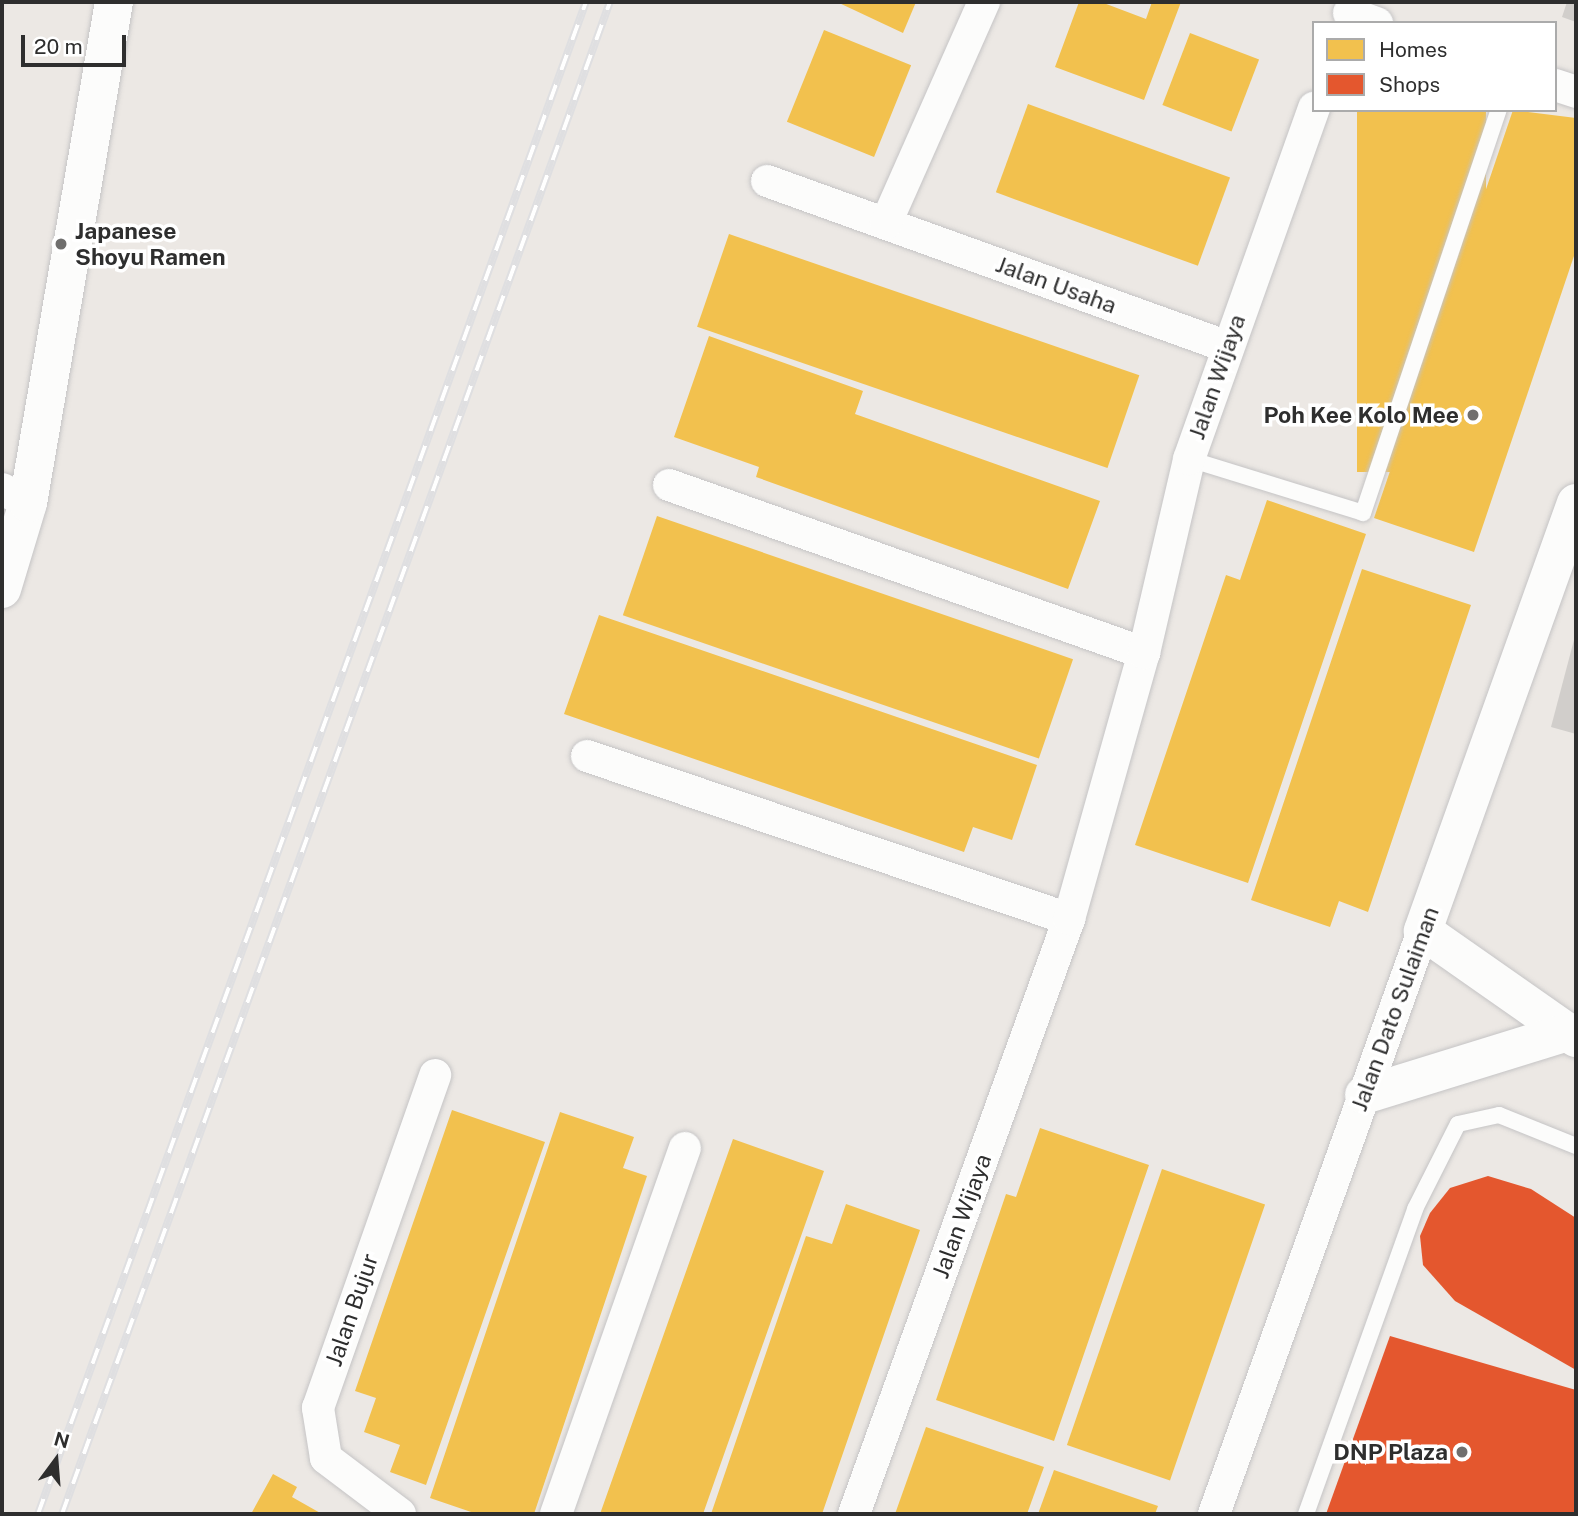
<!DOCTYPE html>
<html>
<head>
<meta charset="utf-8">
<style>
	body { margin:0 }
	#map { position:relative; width:1578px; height:1516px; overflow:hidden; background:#ece8e4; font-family:"Public Sans",sans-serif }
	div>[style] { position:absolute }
	.homes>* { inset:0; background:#f2c14e; transform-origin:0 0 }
	.shops>* { inset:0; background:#e4572e }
	.building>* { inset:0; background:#d1cecb }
	.roads { filter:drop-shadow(0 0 2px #c5c4c5) drop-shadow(0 0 2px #c5c4c5) }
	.lane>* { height:16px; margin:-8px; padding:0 8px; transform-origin:8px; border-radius:8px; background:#fcfcfb }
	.street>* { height:32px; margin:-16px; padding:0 16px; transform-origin:16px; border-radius:16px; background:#fcfcfb }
	.secondary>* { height:38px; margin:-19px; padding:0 19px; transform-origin:19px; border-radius:19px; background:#fcfcfb }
	.rail>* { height:8px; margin-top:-4px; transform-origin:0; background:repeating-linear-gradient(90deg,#fff 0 16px,#dfdfe1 0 32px); box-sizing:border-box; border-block:2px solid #dfdfe1 }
	.dots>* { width:19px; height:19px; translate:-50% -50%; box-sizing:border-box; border:4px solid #fff; border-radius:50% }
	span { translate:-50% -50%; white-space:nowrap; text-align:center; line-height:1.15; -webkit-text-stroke:7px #fff; paint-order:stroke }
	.poi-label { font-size:23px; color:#2e2e2e; font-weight:700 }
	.left { translate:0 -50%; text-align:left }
	.right { translate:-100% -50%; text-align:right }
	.street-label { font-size:23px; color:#2e2e2e }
	.frame { position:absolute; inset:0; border:4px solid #2e2e2e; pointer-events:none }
	.legend { position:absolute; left:1312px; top:21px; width:245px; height:91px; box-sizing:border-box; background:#fff; border:2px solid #ababab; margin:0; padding:9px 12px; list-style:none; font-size:21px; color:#2e2e2e }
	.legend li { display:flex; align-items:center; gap:14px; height:35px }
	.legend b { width:35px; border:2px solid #ababab }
	.north { position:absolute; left:21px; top:1425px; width:70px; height:70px; -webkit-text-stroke:5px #fff; paint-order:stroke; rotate:16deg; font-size:19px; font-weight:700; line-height:28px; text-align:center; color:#2e2e2e }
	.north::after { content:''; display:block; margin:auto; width:24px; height:32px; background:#2e2e2e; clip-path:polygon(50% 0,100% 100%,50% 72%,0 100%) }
	.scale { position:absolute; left:21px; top:35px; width:105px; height:32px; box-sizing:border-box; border:4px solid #2e2e2e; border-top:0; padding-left:9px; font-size:21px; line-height:24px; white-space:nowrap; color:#2e2e2e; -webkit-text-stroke:5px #fff; paint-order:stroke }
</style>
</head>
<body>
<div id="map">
	<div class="homes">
		<i style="clip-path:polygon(837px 2px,916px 2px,903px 33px)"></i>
		<i style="clip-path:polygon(1079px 2px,1101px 2px,1146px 19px,1152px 2px,1181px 2px,1144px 100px,1055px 67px)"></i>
		<i style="left:824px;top:30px;width:94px;height:99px;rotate:22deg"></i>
		<i style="left:1190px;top:33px;width:74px;height:77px;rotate:21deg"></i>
		<i style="left:1028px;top:104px;width:215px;height:94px;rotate:20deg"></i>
		<i style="left:1357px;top:110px;width:129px;height:362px"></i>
		<i style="clip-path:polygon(1513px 110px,1576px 118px,1576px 250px,1474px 552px,1374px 518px)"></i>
		<i style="left:729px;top:234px;width:434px;height:98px;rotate:19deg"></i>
		<i style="clip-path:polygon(709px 336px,863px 391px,855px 414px,1100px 501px,1068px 589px,756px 477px,759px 467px,674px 437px)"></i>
		<i style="clip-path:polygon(1267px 500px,1366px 534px,1248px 883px,1135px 845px,1226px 575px,1240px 580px)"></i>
		<i style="left:657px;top:516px;width:440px;height:105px;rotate:19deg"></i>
		<i style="clip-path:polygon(1362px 569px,1471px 605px,1368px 912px,1339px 901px,1330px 927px,1251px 900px)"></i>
		<i style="clip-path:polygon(599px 615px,1037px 765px,1012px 840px,973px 827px,964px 852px,564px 714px)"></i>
		<i style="clip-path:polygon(452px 1110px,545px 1142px,426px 1485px,390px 1472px,400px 1445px,364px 1432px,376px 1398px,355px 1391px)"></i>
		<i style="clip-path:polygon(560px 1112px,634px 1137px,623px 1168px,647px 1176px,534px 1514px,477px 1514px,430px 1498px)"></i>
		<i style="clip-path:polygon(1040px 1128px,1149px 1165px,1054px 1441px,936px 1400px,1006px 1194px,1016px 1197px)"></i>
		<i style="clip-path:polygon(733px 1139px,824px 1171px,716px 1477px,703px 1514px,600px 1514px)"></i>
		<i style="left:1162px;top:1169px;width:109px;height:292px;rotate:19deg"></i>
		<i style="clip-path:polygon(846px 1204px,920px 1230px,822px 1514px,711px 1514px,806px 1236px,832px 1244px)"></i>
		<i style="clip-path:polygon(926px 1427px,1044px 1467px,1027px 1514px,895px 1514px)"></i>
		<i style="clip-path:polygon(1054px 1470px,1158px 1506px,1155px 1514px,1038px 1514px)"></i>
		<i style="clip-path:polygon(273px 1474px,297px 1487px,292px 1497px,322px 1514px,251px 1514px)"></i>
	</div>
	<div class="shops">
		<i style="clip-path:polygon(1488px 1176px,1531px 1189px,1576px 1218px,1576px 1370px,1455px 1301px,1423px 1265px,1420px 1236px,1430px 1213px,1450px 1188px)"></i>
		<i style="clip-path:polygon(1390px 1336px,1576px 1390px,1576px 1514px,1326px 1514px)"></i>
	</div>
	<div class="building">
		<i style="clip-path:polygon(1567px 2px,1576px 2px,1576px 22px,1562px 17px)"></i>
		<i style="clip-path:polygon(1575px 636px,1576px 637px,1576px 734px,1551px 727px)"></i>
	</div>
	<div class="roads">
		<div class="lane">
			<i style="left:1189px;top:459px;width:182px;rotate:17.2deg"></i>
			<i style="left:1363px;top:513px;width:425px;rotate:-71.4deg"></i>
			<i style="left:1306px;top:1514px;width:324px;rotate:-70.3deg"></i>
			<i style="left:1415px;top:1209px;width:95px;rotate:-63.2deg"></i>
			<i style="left:1458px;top:1124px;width:42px;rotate:-12.4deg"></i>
			<i style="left:1499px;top:1115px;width:83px;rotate:21.9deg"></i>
		</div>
		<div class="street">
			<i style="left:1349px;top:13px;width:30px;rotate:20deg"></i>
			<i style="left:1555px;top:85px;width:22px;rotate:18deg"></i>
			<i style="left:767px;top:181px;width:489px;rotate:19.8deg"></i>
			<i style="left:886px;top:223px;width:242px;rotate:-66.1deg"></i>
			<i style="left:669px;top:485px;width:504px;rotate:19.48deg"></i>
			<i style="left:2px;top:489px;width:30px;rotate:28deg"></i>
			<i style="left:587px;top:756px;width:509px;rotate:18.68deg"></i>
			<i style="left:400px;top:1514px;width:93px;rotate:-142.9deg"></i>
			<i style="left:326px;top:1458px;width:51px;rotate:-99.1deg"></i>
			<i style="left:318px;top:1408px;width:353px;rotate:-70.6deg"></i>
			<i style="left:556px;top:1514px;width:388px;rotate:-70.6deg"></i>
			<i style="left:854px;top:1514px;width:633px;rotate:-70.13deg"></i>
			<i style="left:1069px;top:919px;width:276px;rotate:-74.3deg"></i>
			<i style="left:1144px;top:653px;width:199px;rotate:-76.9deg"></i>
			<i style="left:1189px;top:459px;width:373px;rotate:-70.4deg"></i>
			<i style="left:1214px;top:1514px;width:619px;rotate:-70.28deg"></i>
		</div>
		<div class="secondary">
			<i style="left:1576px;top:503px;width:455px;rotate:109.7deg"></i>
			<i style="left:1423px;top:931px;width:187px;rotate:35deg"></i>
			<i style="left:2px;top:589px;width:90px;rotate:-73.2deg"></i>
			<i style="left:28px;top:503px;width:508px;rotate:-80.26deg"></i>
			<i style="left:1364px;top:1095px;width:214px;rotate:-17.2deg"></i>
		</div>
	</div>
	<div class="rail">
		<i style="left:38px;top:1514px;width:1608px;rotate:-70.08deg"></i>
		<i style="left:62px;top:1514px;width:1608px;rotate:-70.08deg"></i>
	</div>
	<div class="dots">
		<i style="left:61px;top:244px;background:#706f6e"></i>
		<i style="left:1473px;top:415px;background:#706f6e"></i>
		<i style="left:1462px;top:1452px;background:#706f6e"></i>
	</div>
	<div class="poi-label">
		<span class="left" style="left:75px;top:244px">Japanese<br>Shoyu Ramen</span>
		<span class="right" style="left:1459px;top:415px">Poh Kee Kolo Mee</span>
		<span class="right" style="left:1448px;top:1452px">DNP Plaza</span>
	</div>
	<div class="street-label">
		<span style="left:1056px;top:285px;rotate:20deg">Jalan Usaha</span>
		<span style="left:1217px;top:377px;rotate:-71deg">Jalan Wijaya</span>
		<span style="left:1395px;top:1009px;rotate:-70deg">Jalan Dato Sulaiman</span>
		<span style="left:962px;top:1216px;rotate:-70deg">Jalan Wijaya</span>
		<span style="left:352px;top:1310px;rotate:-71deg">Jalan Bujur</span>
	</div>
	<div class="frame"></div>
	<ul class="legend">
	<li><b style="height:19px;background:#f2c14e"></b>Homes</li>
	<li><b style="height:19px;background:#e4572e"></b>Shops</li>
	</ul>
	<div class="north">N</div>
	<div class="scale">20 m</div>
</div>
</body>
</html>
